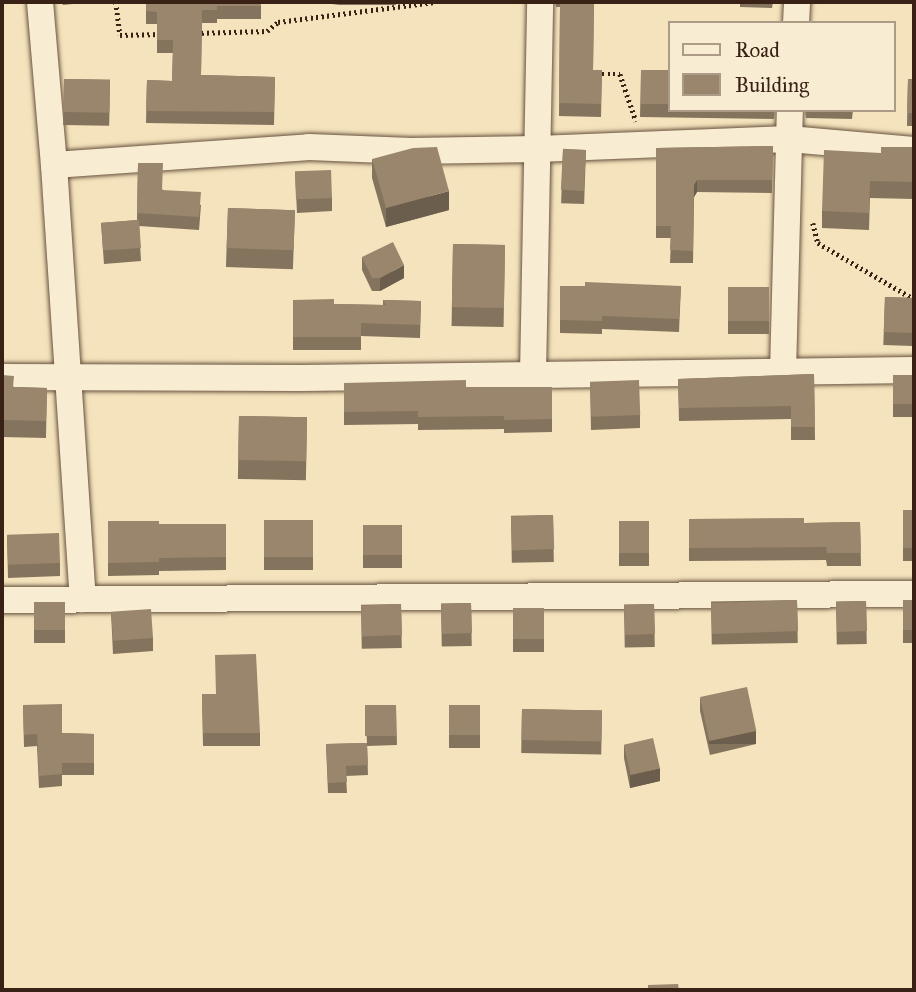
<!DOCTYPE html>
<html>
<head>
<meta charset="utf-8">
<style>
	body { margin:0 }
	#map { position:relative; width:916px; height:992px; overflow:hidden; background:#f4e3bc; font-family:"IM FELL Great Primer",serif }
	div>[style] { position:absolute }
	.path>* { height:4.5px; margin-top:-2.25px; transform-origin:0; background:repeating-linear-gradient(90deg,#392215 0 2px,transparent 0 5.5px) }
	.roads { filter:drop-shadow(0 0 2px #68523f) drop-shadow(0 0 2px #68523f) }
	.minor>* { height:26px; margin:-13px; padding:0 13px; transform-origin:13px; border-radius:13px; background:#f8edd3 }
	.wall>* { inset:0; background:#84735d; transform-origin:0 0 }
	.shaded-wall>* { inset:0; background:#6c5e4c; transform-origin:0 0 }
	.building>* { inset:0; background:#9a866c; transform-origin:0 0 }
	span { translate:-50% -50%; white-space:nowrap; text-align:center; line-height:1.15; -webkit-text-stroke:6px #f8edd3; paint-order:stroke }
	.frame { position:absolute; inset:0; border:4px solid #392215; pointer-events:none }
	.legend { position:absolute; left:668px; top:21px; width:228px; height:91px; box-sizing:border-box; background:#f8edd3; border:2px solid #ac9c87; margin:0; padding:9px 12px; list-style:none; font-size:21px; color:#392215 }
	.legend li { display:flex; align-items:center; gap:14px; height:35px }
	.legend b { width:35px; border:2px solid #ac9c87 }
</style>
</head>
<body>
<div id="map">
	<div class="path">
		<i style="left:116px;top:2px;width:33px;rotate:83deg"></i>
		<i style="left:120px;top:35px;width:42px;rotate:-1.4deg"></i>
		<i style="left:196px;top:33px;width:71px;rotate:-1.6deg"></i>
		<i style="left:267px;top:31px;width:14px;rotate:-39deg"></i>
		<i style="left:278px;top:22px;width:158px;rotate:-7.3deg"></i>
		<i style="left:597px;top:74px;width:23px"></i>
		<i style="left:620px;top:74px;width:50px;rotate:71.2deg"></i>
		<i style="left:813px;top:223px;width:21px;rotate:76deg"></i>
		<i style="left:818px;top:243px;width:111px;rotate:30.3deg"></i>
	</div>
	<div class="roads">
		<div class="minor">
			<i style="left:40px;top:2px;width:164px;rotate:85.1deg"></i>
			<i style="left:54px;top:165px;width:435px;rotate:86.2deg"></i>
			<i style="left:796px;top:23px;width:21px;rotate:-87deg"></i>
			<i style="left:54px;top:165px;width:256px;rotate:-4deg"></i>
			<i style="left:309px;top:147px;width:102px;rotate:2.2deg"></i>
			<i style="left:411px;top:151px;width:127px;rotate:-0.9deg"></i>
			<i style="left:538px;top:149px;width:251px;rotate:-2.3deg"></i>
			<i style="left:789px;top:139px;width:125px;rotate:5deg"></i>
			<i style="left:783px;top:372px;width:262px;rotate:-88.5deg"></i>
			<i style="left:533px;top:375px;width:373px;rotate:-88.9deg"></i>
			<i style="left:2px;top:377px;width:300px;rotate:0.2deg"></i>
			<i style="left:302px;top:378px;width:612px;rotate:-0.75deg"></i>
			<i style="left:2px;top:600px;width:912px;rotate:-0.38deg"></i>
		</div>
	</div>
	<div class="wall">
		<i style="clip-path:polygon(62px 2px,92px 2px,63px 5px)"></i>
		<i style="clip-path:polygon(146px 2px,261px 2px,261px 19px,217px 19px,217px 23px,202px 23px,201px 75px,275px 77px,274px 125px,146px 123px,147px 80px,172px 81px,173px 53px,157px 53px,157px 24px,146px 24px)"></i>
		<i style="clip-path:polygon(318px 2px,396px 2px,396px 5px,339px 5px)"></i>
		<i style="clip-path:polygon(555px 2px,594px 2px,593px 70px,602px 70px,601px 117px,559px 116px,560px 7px,556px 7px)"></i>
		<i style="clip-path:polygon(740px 2px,773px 2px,772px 8px,740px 7px)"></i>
		<i style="clip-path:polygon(641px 70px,669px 70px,669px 110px,775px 110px,774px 119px,640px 117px)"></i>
		<i style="left:64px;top:79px;width:46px;height:46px;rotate:1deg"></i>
		<i style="clip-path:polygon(908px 79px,914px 79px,914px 126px,907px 126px)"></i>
		<i style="clip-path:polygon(805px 110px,853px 110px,852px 119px,806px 118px)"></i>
		<i style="clip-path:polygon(773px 146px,772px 193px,697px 192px,694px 197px,693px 263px,670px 263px,671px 238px,656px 238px,656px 148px)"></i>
		<i style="clip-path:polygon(914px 147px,914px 199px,870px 198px,869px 230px,822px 228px,822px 211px,881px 153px)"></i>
		<i style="left:586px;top:150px;width:54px;height:23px;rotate:92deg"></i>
		<i style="clip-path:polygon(372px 159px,449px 210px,386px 227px,372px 178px)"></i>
		<i style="clip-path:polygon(138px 163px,163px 190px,201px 205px,199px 230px,139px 226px,141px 261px,104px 264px,101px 223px,137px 220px)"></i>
		<i style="clip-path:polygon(295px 172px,332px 198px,332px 211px,297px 213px)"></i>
		<i style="left:228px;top:208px;width:67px;height:59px;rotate:2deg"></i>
		<i style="left:453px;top:244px;width:52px;height:82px;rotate:1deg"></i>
		<i style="clip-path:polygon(362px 257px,404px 278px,380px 291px,372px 291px,362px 270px)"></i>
		<i style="clip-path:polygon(560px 286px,681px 286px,679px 332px,602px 329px,602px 334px,560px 333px)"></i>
		<i style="left:728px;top:287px;width:41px;height:47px"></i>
		<i style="left:885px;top:297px;width:29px;height:48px;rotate:2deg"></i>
		<i style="clip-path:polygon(293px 300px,334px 304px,383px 305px,383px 300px,421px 301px,420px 338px,361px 336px,361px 350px,293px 350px)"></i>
		<i style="clip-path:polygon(814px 374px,815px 440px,791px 440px,791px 419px,679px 421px,678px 379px)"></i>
		<i style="clip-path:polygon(2px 375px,14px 387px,47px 388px,46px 438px,2px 437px)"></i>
		<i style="left:893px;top:375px;width:21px;height:42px"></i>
		<i style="clip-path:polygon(590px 382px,640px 415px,640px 428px,591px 430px)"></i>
		<i style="clip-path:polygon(344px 383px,466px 387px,552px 387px,552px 432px,504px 433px,504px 429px,418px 430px,418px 424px,344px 425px)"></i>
		<i style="left:239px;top:416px;width:68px;height:63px;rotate:1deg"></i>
		<i style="left:903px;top:510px;width:11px;height:51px"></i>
		<i style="left:553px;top:515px;width:47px;height:42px;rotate:89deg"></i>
		<i style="clip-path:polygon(689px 519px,804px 523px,860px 522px,861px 566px,827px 566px,826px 560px,689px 561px)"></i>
		<i style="left:264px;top:520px;width:49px;height:50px"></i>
		<i style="clip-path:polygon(108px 521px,159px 524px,226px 524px,226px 570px,159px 571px,159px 575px,108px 576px)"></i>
		<i style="left:619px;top:521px;width:30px;height:45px"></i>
		<i style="left:363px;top:525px;width:39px;height:43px"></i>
		<i style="clip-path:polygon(7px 536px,60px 563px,60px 576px,8px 578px)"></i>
		<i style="left:797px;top:600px;width:43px;height:86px;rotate:89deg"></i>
		<i style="left:903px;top:600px;width:11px;height:43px"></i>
		<i style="left:866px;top:601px;width:43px;height:30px;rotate:89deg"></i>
		<i style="left:65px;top:602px;width:41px;height:31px;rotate:90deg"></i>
		<i style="left:471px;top:603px;width:43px;height:30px;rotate:89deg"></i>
		<i style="left:401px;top:604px;width:44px;height:40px;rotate:89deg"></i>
		<i style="left:654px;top:604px;width:43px;height:30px;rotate:89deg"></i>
		<i style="left:544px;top:608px;width:44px;height:31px;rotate:90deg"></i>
		<i style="clip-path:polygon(111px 612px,153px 638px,153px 651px,113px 654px)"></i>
		<i style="clip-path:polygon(202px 694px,260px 733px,260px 746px,203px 746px)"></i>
		<i style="clip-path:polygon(700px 698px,756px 744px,710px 755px,700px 711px)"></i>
		<i style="clip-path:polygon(23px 705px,62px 733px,94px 734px,94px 775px,62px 775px,62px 786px,39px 788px,37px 746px,24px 747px)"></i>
		<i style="clip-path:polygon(365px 705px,396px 705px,397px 745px,367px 746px,368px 775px,346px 776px,347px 793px,328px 793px,326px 744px,367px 743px)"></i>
		<i style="left:480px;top:705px;width:43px;height:31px;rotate:90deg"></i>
		<i style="left:522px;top:709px;width:80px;height:44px;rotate:1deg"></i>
		<i style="clip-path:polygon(624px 745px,660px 781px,630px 788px,624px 758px)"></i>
	</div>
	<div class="shaded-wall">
		<i style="clip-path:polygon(697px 180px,697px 192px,694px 197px,693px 263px,694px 185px)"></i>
		<i style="clip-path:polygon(449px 191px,449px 210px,386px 227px,386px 208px)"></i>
		<i style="clip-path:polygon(404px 265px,404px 278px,380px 291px,380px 278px)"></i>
		<i style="left:756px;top:731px;width:13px;height:47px;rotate:90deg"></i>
		<i style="clip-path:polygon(660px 768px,660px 781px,630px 788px,630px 775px)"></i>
	</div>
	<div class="building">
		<i style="clip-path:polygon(146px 2px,261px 2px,261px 6px,217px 6px,217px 10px,202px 10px,201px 75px,275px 77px,274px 112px,146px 111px,147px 80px,172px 81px,173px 40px,157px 40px,157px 12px,146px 11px)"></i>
		<i style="clip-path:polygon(560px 2px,594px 2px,593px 70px,602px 70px,601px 104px,559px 103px)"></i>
		<i style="left:641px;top:70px;width:28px;height:34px"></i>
		<i style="left:64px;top:79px;width:46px;height:33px;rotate:1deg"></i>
		<i style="clip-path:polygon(908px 79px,914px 79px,914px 113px,907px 113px)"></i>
		<i style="clip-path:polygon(773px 146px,772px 180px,697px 180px,694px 185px,693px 251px,670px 250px,671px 226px,656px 226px,656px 148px)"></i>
		<i style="clip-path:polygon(437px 147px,449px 191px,386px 208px,372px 159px,413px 148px)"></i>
		<i style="clip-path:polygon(881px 147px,914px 147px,914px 182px,870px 181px,869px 213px,822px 211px,824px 150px,881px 153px)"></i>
		<i style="left:586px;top:150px;width:41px;height:23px;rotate:93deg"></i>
		<i style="clip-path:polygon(138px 163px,163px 163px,162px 190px,201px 192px,199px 217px,137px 213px)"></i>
		<i style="left:331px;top:170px;width:28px;height:36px;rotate:88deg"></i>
		<i style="left:228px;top:208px;width:67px;height:40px;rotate:2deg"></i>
		<i style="left:139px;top:220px;width:28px;height:38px;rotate:86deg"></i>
		<i style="clip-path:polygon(393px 242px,404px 265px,380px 278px,372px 278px,362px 257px)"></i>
		<i style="left:453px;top:244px;width:52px;height:63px;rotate:1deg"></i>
		<i style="clip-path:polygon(585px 282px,681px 286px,679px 319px,602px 316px,602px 321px,560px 320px,560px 286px,585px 286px)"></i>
		<i style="left:728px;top:287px;width:41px;height:34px"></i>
		<i style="left:885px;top:297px;width:29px;height:35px;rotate:2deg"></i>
		<i style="clip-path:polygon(334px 299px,334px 304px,386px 305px,383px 300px,421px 301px,420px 325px,361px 323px,361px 337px,293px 337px,293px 300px)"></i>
		<i style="clip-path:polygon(814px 374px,815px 427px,791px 427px,791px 406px,679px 408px,678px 379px)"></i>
		<i style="clip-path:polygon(2px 375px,14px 376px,13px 387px,47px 388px,46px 421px,2px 420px)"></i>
		<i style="left:893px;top:375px;width:21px;height:29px"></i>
		<i style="clip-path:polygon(466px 380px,466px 387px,552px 387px,552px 419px,504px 420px,504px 416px,418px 417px,418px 411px,344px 412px,344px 383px)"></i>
		<i style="left:639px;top:380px;width:35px;height:49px;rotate:88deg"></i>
		<i style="left:239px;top:416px;width:68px;height:44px;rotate:1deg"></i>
		<i style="left:903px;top:510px;width:11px;height:38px"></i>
		<i style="left:553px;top:515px;width:34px;height:42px;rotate:88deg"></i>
		<i style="clip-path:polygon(804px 518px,804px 523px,860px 522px,861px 553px,827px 553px,826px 547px,689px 548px,689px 519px)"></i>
		<i style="left:264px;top:520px;width:49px;height:37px"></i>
		<i style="clip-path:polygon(108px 521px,159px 521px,159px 524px,226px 524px,226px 557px,159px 558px,159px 562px,108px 563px)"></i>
		<i style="left:619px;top:521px;width:30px;height:32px"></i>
		<i style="left:363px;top:525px;width:39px;height:30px"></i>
		<i style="left:59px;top:533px;width:30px;height:52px;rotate:88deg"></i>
		<i style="left:797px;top:600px;width:31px;height:86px;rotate:88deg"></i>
		<i style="left:903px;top:600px;width:11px;height:30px"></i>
		<i style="left:866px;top:601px;width:30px;height:30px;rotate:88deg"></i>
		<i style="left:65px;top:602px;width:28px;height:31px;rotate:90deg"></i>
		<i style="left:471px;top:603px;width:30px;height:30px;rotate:88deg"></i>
		<i style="left:401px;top:604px;width:31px;height:40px;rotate:88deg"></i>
		<i style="left:654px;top:604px;width:30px;height:30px;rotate:88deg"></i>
		<i style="left:544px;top:608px;width:31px;height:31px;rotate:90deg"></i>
		<i style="left:151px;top:609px;width:29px;height:40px;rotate:86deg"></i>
		<i style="clip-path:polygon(256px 654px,260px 733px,203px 733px,202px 694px,216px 694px,215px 655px)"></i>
		<i style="left:747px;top:687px;width:45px;height:48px;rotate:78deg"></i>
		<i style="clip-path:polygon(62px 704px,62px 733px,94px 734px,94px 763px,62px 763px,62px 774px,39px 776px,37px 734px,24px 735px,23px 705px)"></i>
		<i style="left:365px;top:705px;width:31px;height:31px"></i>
		<i style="left:480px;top:705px;width:30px;height:31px;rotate:90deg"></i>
		<i style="left:522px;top:709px;width:80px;height:31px;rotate:1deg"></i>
		<i style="left:653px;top:738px;width:31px;height:30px;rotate:77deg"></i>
		<i style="clip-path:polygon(367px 743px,368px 765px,346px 766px,347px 782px,328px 783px,326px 744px)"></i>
		<i style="clip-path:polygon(678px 984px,679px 990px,648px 990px,648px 985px)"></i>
	</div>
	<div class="frame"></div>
	<ul class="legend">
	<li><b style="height:9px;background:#f8edd3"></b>Road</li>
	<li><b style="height:19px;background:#9a866c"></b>Building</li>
	</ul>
</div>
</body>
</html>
